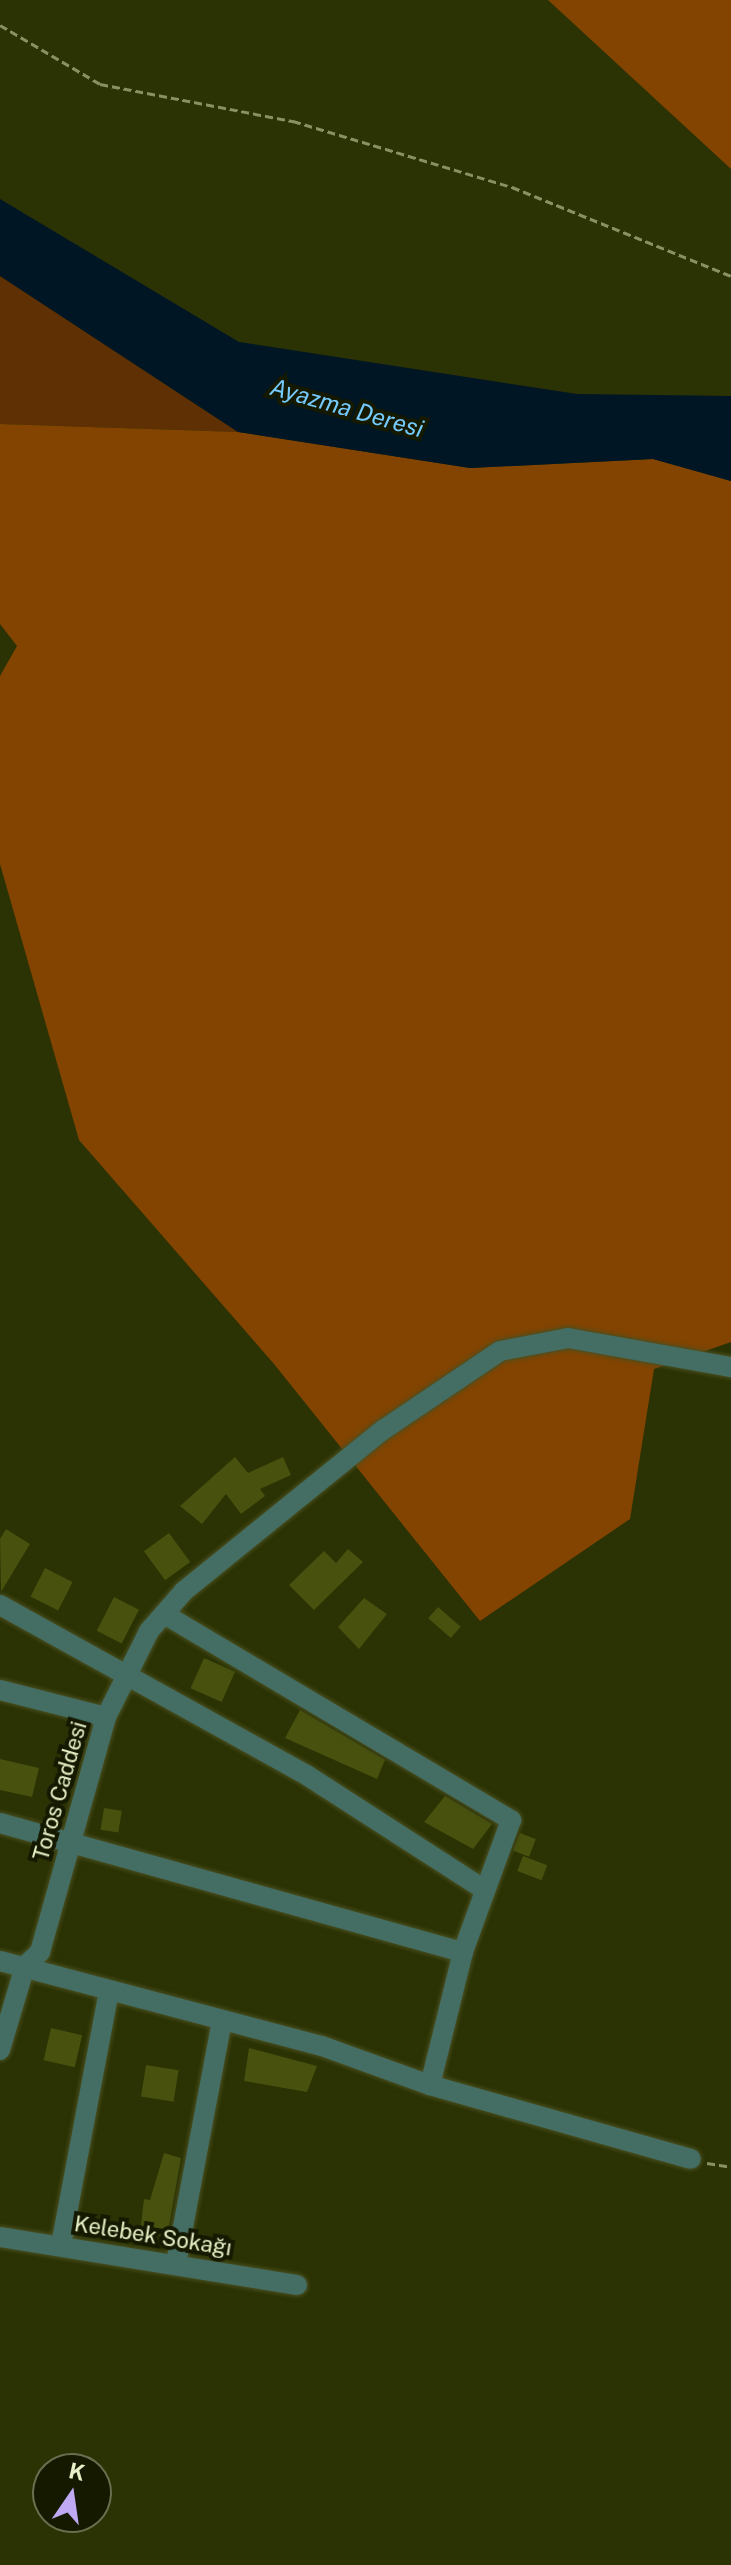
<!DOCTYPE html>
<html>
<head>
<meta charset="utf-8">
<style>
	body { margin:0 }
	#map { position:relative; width:731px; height:2565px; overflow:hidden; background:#2b3203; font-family:"Public Sans",sans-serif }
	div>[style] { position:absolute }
	.green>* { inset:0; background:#5e3004 }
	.forest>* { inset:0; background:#834402 }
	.water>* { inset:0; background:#001624 }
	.building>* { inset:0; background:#48510e; transform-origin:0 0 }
	.path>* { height:3px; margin-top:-1.5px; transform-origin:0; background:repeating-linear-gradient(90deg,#889064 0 8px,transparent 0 12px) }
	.roads { filter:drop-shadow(0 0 2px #495022) drop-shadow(0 0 2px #495022) }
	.minor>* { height:20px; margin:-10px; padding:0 10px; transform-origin:10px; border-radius:10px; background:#446d64 }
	span { translate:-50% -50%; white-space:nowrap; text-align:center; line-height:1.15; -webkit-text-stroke:8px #141900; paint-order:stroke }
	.street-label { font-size:22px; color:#e6efc6 }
	.water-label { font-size:24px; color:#75cafe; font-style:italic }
	.north { position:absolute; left:32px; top:2453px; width:80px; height:80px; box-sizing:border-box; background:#141900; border:2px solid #686f4f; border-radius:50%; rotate:13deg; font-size:22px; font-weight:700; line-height:32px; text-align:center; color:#e6efc6 }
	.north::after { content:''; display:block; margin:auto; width:28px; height:36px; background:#bfa9f4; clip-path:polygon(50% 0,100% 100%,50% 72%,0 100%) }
</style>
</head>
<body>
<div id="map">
	<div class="green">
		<i style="clip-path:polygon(0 276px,238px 432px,0 424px)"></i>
	</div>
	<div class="forest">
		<i style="clip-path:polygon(548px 0,731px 0,731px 169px)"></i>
		<i style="clip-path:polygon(0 424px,238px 432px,470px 468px,653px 459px,731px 481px,731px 1342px,654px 1369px,630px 1519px,480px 1621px,274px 1364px,79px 1140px,0 864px,0 676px,17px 646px,0 624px)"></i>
	</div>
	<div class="water">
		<i style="clip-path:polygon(0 199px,239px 342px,577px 394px,731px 396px,731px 481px,653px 459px,470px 468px,238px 432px,0 276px)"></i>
	</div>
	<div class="building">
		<i style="clip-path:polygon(235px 1457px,248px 1473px,283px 1457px,291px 1475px,260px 1489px,265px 1496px,241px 1514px,226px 1494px,202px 1524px,180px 1506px)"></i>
		<i style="clip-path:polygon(6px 1529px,30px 1544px,1px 1592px,0 1539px)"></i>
		<i style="left:169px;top:1533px;width:36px;height:31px;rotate:54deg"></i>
		<i style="clip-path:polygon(348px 1549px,363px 1562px,314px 1610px,289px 1585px,324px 1551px,336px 1563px)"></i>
		<i style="left:45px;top:1568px;width:31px;height:32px;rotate:27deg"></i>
		<i style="left:114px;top:1597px;width:28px;height:38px;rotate:27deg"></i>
		<i style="clip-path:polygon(364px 1598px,387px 1614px,359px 1649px,338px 1627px)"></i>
		<i style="left:438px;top:1607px;width:30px;height:15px;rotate:41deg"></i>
		<i style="left:204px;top:1658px;width:34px;height:33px;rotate:24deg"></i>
		<i style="clip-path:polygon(300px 1710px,385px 1760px,377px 1779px,285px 1738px)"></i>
		<i style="clip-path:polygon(0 1759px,39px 1768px,32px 1797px,0 1790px)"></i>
		<i style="clip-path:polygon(445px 1796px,492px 1824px,473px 1849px,424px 1822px)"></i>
		<i style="left:104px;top:1808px;width:18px;height:22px;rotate:9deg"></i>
		<i style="left:520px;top:1833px;width:17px;height:19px;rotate:21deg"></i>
		<i style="left:523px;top:1856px;width:26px;height:16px;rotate:21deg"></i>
		<i style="left:51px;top:2028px;width:32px;height:33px;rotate:13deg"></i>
		<i style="clip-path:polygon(249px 2048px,317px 2066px,307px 2092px,244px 2081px)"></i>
		<i style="left:146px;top:2065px;width:33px;height:32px;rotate:9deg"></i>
		<i style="clip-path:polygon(164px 2153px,181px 2158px,167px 2237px,140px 2234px,144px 2199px,150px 2200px)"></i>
	</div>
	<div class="path">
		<i style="left:0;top:25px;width:116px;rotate:30.5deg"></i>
		<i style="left:100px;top:84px;width:197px;rotate:10.9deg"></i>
		<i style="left:293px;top:121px;width:229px;rotate:16.8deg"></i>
		<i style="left:512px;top:187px;width:236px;rotate:22.1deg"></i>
		<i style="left:707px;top:2163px;width:24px;rotate:9deg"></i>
	</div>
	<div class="roads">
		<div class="minor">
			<i style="left:0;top:1605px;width:352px;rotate:29deg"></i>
			<i style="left:308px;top:1776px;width:207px;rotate:32.8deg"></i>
			<i style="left:164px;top:1614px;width:404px;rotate:30.7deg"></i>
			<i style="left:511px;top:1820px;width:140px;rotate:110deg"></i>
			<i style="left:463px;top:1952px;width:137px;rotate:103.9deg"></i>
			<i style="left:0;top:1690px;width:109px;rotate:14.3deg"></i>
			<i style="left:0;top:1823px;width:481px;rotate:15.6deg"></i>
			<i style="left:0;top:1961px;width:333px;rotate:14.8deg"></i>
			<i style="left:322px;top:2046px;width:115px;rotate:19.9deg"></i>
			<i style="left:430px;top:2085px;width:271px;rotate:15.8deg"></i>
			<i style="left:0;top:2050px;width:88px;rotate:-73.4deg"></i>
			<i style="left:25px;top:1966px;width:21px;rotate:-43deg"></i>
			<i style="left:40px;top:1952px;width:244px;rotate:-74.3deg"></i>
			<i style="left:106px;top:1717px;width:96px;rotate:-63.4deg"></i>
			<i style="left:149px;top:1631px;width:53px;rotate:-48.8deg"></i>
			<i style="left:184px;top:1591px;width:256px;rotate:-39deg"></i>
			<i style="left:383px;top:1430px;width:141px;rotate:-34deg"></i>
			<i style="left:500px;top:1351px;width:69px;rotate:-10.8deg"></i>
			<i style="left:568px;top:1338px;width:166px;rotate:10.1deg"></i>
			<i style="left:0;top:2237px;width:301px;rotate:9.2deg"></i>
			<i style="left:61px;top:2245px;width:258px;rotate:-79.3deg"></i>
			<i style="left:176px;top:2264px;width:248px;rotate:-79.3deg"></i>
		</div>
	</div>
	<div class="street-label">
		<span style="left:60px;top:1791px;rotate:-74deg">Toros Caddesi</span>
		<span style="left:153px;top:2236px;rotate:9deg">Kelebek Sokağı</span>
	</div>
	<div class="water-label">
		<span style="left:347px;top:408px;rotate:16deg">Ayazma Deresi</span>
	</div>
	<div class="north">K</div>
</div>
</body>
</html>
